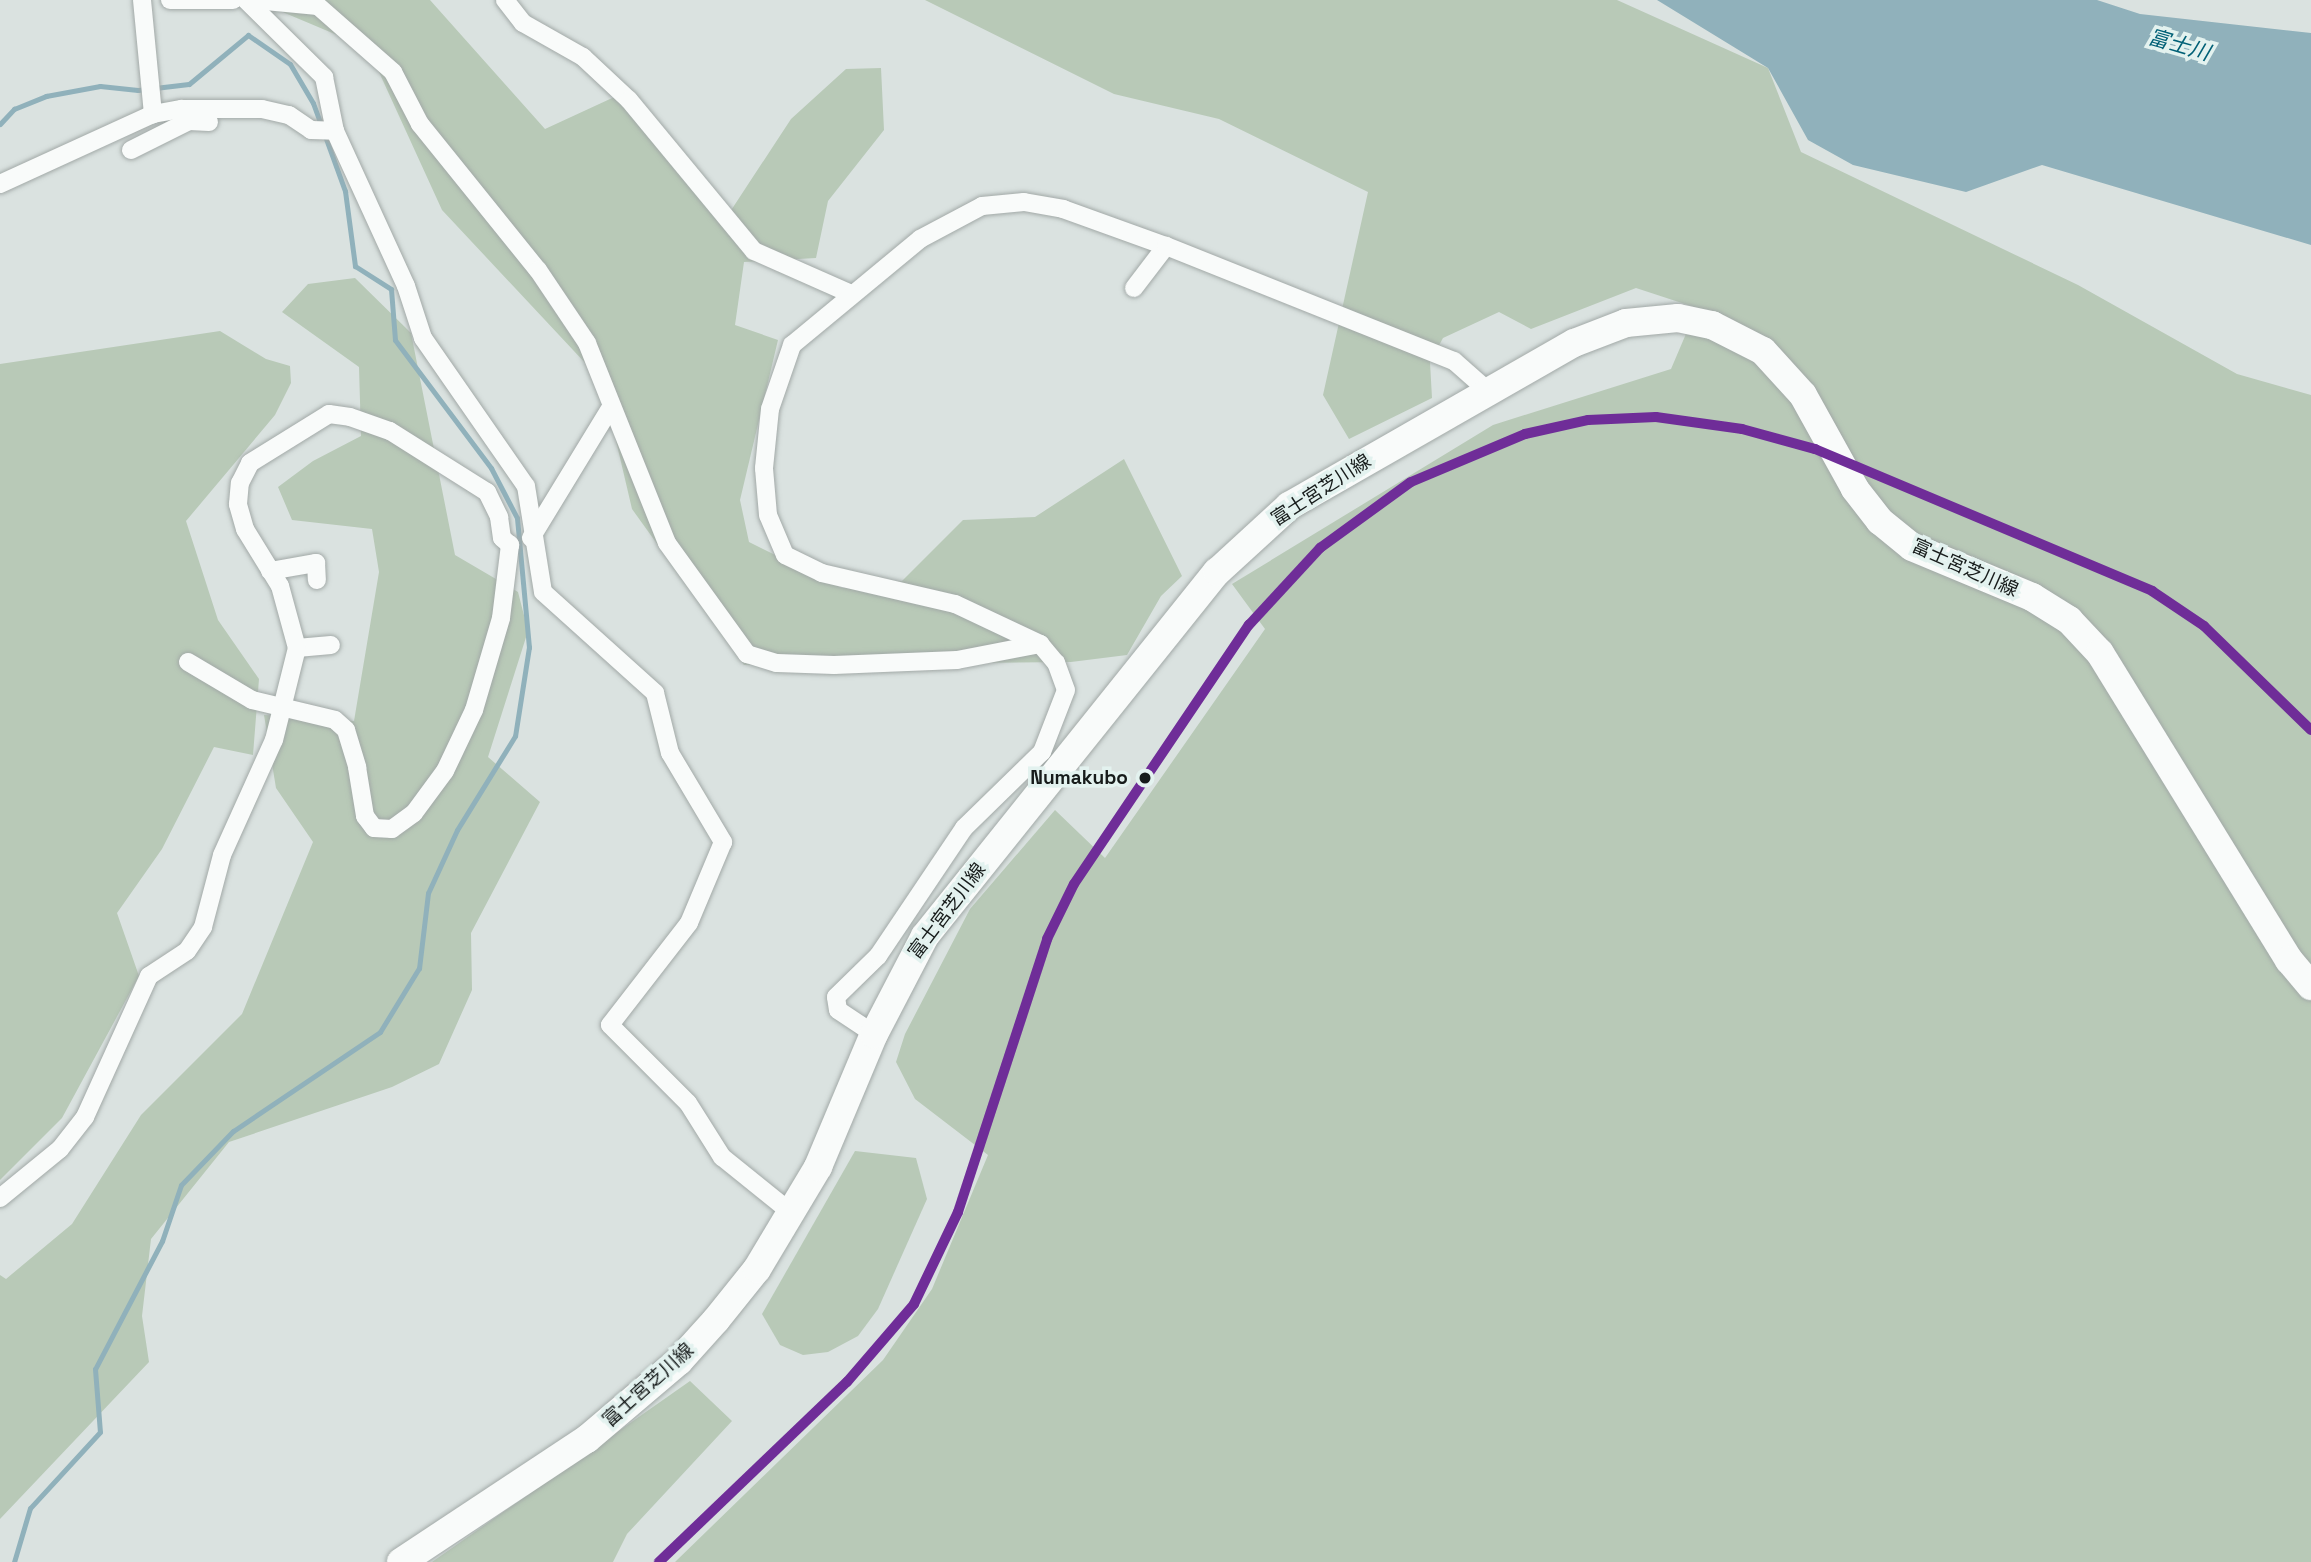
<!DOCTYPE html>
<html>
<head>
<meta charset="utf-8">
<style>
	body { margin:0 }
	#map { position:relative; width:2311px; height:1562px; overflow:hidden; background:#dae2e0; font-family:"Space Grotesk","Noto Sans JP",sans-serif }
	div>[style] { position:absolute }
	.forest>* { inset:0; background:#b8c9b7 }
	.water>* { inset:0; background:#90b1bb }
	.stream>* { height:5px; margin:-2.5px; padding:0 2.5px; transform-origin:2.5px; border-radius:2.5px; background:#90b1bb }
	.roads { filter:drop-shadow(0 0 2px #a2a9a7) drop-shadow(0 0 2px #a2a9a7) }
	.minor>* { height:18px; margin:-9px; padding:0 9px; transform-origin:9px; border-radius:9px; background:#f9fbfa }
	.primary>* { height:28px; margin:-14px; padding:0 14px; transform-origin:14px; border-radius:14px; background:#f9fbfa }
	.rail-1>* { height:10px; margin:-5px; padding:0 5px; transform-origin:5px; border-radius:5px; background:#6f2d98 }
	.dots>* { width:19px; height:19px; translate:-50% -50%; box-sizing:border-box; border:4px solid #e3f2ef; border-radius:50% }
	span { translate:-50% -50%; white-space:nowrap; text-align:center; line-height:1.15; -webkit-text-stroke:7px #e3f2ef; paint-order:stroke }
	.street-label { font-size:19px; color:#161b1a }
	.stop-label { font-size:19px; color:#161b1a; font-weight:700 }
	.right { translate:-100% -50%; text-align:right }
	.water-label { font-size:21px; color:#016076; font-style:italic }
</style>
</head>
<body>
<div id="map">
	<div class="forest">
		<i style="clip-path:polygon(254px 0,430px 0,545px 129px,623px 93px,726px 218px,791px 119px,846px 69px,881px 68px,884px 130px,828px 201px,816px 258px,744px 262px,735px 325px,778px 340px,740px 500px,749px 542px,842px 588px,902px 581px,963px 520px,1035px 517px,1124px 459px,1182px 576px,1161px 596px,1127px 655px,1071px 662px,744px 665px,632px 509px,602px 381px,442px 210px,368px 48px)"></i>
		<i style="clip-path:polygon(925px 0,1617px 0,1768px 68px,1801px 152px,2078px 285px,2237px 374px,2311px 395px,2311px 1562px,675px 1562px,883px 1360px,932px 1289px,988px 1155px,915px 1099px,896px 1062px,905px 1034px,970px 909px,1055px 810px,1105px 858px,1265px 629px,1232px 584px,1493px 425px,1671px 369px,1697px 308px,1636px 288px,1531px 329px,1499px 312px,1443px 338px,1430px 362px,1432px 398px,1349px 439px,1323px 395px,1368px 192px,1219px 119px,1114px 94px)"></i>
		<i style="clip-path:polygon(355px 278px,411px 333px,455px 555px,518px 592px,528px 631px,488px 757px,540px 802px,471px 933px,472px 990px,439px 1064px,392px 1087px,229px 1142px,151px 1239px,142px 1316px,149px 1362px,0 1519px,0 1275px,6px 1279px,72px 1224px,141px 1115px,242px 1014px,313px 842px,276px 788px,264px 715px,354px 721px,379px 572px,372px 529px,292px 520px,278px 487px,313px 461px,361px 436px,359px 367px,282px 312px,308px 284px)"></i>
		<i style="clip-path:polygon(220px 331px,266px 359px,290px 366px,291px 383px,275px 415px,186px 521px,218px 620px,259px 679px,253px 755px,214px 747px,162px 849px,117px 913px,139px 976px,62px 1118px,0 1180px,0 364px)"></i>
		<i style="clip-path:polygon(855px 1151px,916px 1158px,927px 1199px,878px 1309px,858px 1336px,828px 1352px,803px 1355px,780px 1345px,762px 1314px)"></i>
		<i style="clip-path:polygon(690px 1381px,732px 1421px,627px 1534px,613px 1562px,432px 1562px)"></i>
	</div>
	<div class="water">
		<i style="clip-path:polygon(1657px 0,2097px 0,2140px 14px,2311px 33px,2311px 245px,2042px 165px,1966px 192px,1853px 165px,1808px 140px,1768px 68px)"></i>
	</div>
	<div class="stream">
		<i style="left:0;top:124px;width:21px;rotate:-47deg"></i>
		<i style="left:14px;top:109px;width:35px;rotate:-22deg"></i>
		<i style="left:46px;top:96px;width:55px;rotate:-10.5deg"></i>
		<i style="left:100px;top:86px;width:38px;rotate:6deg"></i>
		<i style="left:138px;top:90px;width:51px;rotate:-6.7deg"></i>
		<i style="left:189px;top:84px;width:77px;rotate:-39.7deg"></i>
		<i style="left:248px;top:35px;width:51px;rotate:34.6deg"></i>
		<i style="left:290px;top:64px;width:45px;rotate:59.5deg"></i>
		<i style="left:313px;top:103px;width:94px;rotate:70deg"></i>
		<i style="left:345px;top:191px;width:76px;rotate:82.4deg"></i>
		<i style="left:355px;top:266px;width:43px;rotate:32.6deg"></i>
		<i style="left:391px;top:289px;width:51px;rotate:85.5deg"></i>
		<i style="left:395px;top:340px;width:160px;rotate:53.1deg"></i>
		<i style="left:491px;top:468px;width:56px;rotate:62.5deg"></i>
		<i style="left:517px;top:518px;width:130px;rotate:84.7deg"></i>
		<i style="left:529px;top:647px;width:90px;rotate:98.9deg"></i>
		<i style="left:515px;top:736px;width:110px;rotate:121.7deg"></i>
		<i style="left:457px;top:830px;width:69px;rotate:114.7deg"></i>
		<i style="left:428px;top:893px;width:76px;rotate:96.8deg"></i>
		<i style="left:419px;top:968px;width:75px;rotate:121.4deg"></i>
		<i style="left:380px;top:1032px;width:177px;rotate:146deg"></i>
		<i style="left:233px;top:1131px;width:75px;rotate:133.9deg"></i>
		<i style="left:181px;top:1185px;width:59px;rotate:108.7deg"></i>
		<i style="left:162px;top:1241px;width:144px;rotate:117.6deg"></i>
		<i style="left:95px;top:1369px;width:63px;rotate:85.5deg"></i>
		<i style="left:100px;top:1432px;width:103px;rotate:132.6deg"></i>
		<i style="left:30px;top:1508px;width:56px;rotate:106.5deg"></i>
	</div>
	<div class="roads">
		<div class="minor">
			<i style="left:142px;top:0;width:115px;rotate:84.5deg"></i>
			<i style="left:170px;top:0;width:63px"></i>
			<i style="left:246px;top:0;width:110px;rotate:44.6deg"></i>
			<i style="left:324px;top:77px;width:55px;rotate:78.5deg"></i>
			<i style="left:335px;top:131px;width:170px;rotate:65.4deg"></i>
			<i style="left:406px;top:286px;width:55px;rotate:71.9deg"></i>
			<i style="left:423px;top:338px;width:180px;rotate:55.2deg"></i>
			<i style="left:526px;top:486px;width:107px;rotate:80.9deg"></i>
			<i style="left:543px;top:592px;width:151px;rotate:42deg"></i>
			<i style="left:655px;top:693px;width:62px;rotate:76deg"></i>
			<i style="left:670px;top:753px;width:104px;rotate:59.2deg"></i>
			<i style="left:723px;top:842px;width:88px;rotate:112.8deg"></i>
			<i style="left:689px;top:923px;width:129px;rotate:127.8deg"></i>
			<i style="left:610px;top:1025px;width:110px;rotate:45deg"></i>
			<i style="left:688px;top:1103px;width:64px;rotate:57.8deg"></i>
			<i style="left:722px;top:1157px;width:91px;rotate:38.8deg"></i>
			<i style="left:255px;top:0;width:63px;rotate:5.4deg"></i>
			<i style="left:318px;top:6px;width:100px;rotate:41.3deg"></i>
			<i style="left:393px;top:72px;width:59px;rotate:62.6deg"></i>
			<i style="left:420px;top:124px;width:188px;rotate:51.1deg"></i>
			<i style="left:538px;top:270px;width:88px;rotate:56.1deg"></i>
			<i style="left:587px;top:343px;width:215px;rotate:68.2deg"></i>
			<i style="left:667px;top:543px;width:137px;rotate:54.2deg"></i>
			<i style="left:747px;top:654px;width:31px;rotate:17deg"></i>
			<i style="left:777px;top:663px;width:57px;rotate:2deg"></i>
			<i style="left:834px;top:665px;width:123px;rotate:-2.3deg"></i>
			<i style="left:957px;top:660px;width:85px;rotate:-10.9deg"></i>
			<i style="left:505px;top:0;width:29px;rotate:52deg"></i>
			<i style="left:523px;top:23px;width:69px;rotate:29.5deg"></i>
			<i style="left:583px;top:57px;width:63px;rotate:43.1deg"></i>
			<i style="left:629px;top:100px;width:196px;rotate:50.4deg"></i>
			<i style="left:754px;top:251px;width:106px;rotate:23.9deg"></i>
			<i style="left:189px;top:121px;width:20px;rotate:3deg"></i>
			<i style="left:131px;top:150px;width:65px;rotate:-26.6deg"></i>
			<i style="left:189px;top:121px;width:14px;rotate:-120deg"></i>
			<i style="left:0;top:184px;width:168px;rotate:-24.6deg"></i>
			<i style="left:153px;top:114px;width:29px;rotate:-10deg"></i>
			<i style="left:182px;top:109px;width:80px"></i>
			<i style="left:262px;top:109px;width:28px;rotate:13deg"></i>
			<i style="left:289px;top:115px;width:27px;rotate:34deg"></i>
			<i style="left:311px;top:130px;width:24px;rotate:2deg"></i>
			<i style="left:1134px;top:288px;width:53px;rotate:-52.7deg"></i>
			<i style="left:531px;top:538px;width:153px;rotate:-58.6deg"></i>
			<i style="left:270px;top:571px;width:47px;rotate:-9.9deg"></i>
			<i style="left:316px;top:563px;width:17px;rotate:87deg"></i>
			<i style="left:297px;top:648px;width:34px;rotate:-5deg"></i>
			<i style="left:188px;top:662px;width:74px;rotate:30.7deg"></i>
			<i style="left:252px;top:700px;width:85px;rotate:13.5deg"></i>
			<i style="left:335px;top:720px;width:15px;rotate:42deg"></i>
			<i style="left:346px;top:730px;width:39px;rotate:73deg"></i>
			<i style="left:357px;top:767px;width:50px;rotate:80.7deg"></i>
			<i style="left:365px;top:816px;width:15px;rotate:53deg"></i>
			<i style="left:374px;top:828px;width:18px;rotate:3deg"></i>
			<i style="left:392px;top:829px;width:27px;rotate:-36deg"></i>
			<i style="left:414px;top:813px;width:52px;rotate:-53.6deg"></i>
			<i style="left:445px;top:771px;width:68px;rotate:-64.6deg"></i>
			<i style="left:474px;top:710px;width:96px;rotate:-73.6deg"></i>
			<i style="left:501px;top:618px;width:74px;rotate:-83deg"></i>
			<i style="left:874px;top:1034px;width:43px;rotate:-146.3deg"></i>
			<i style="left:838px;top:1010px;width:13px;rotate:-99deg"></i>
			<i style="left:836px;top:997px;width:59px;rotate:-44.3deg"></i>
			<i style="left:878px;top:956px;width:154px;rotate:-56.1deg"></i>
			<i style="left:964px;top:828px;width:109px;rotate:-44.3deg"></i>
			<i style="left:1042px;top:752px;width:66px;rotate:-68.8deg"></i>
			<i style="left:1066px;top:690px;width:29px;rotate:-110deg"></i>
			<i style="left:1056px;top:663px;width:25px;rotate:-130deg"></i>
			<i style="left:1040px;top:644px;width:94px;rotate:-154.8deg"></i>
			<i style="left:955px;top:604px;width:137px;rotate:-166.9deg"></i>
			<i style="left:822px;top:573px;width:41px;rotate:-154.1deg"></i>
			<i style="left:785px;top:555px;width:43px;rotate:-113deg"></i>
			<i style="left:768px;top:515px;width:47px;rotate:-94.9deg"></i>
			<i style="left:764px;top:468px;width:59px;rotate:-84.2deg"></i>
			<i style="left:770px;top:409px;width:68px;rotate:-71deg"></i>
			<i style="left:792px;top:345px;width:166px;rotate:-39.6deg"></i>
			<i style="left:920px;top:239px;width:70px;rotate:-28deg"></i>
			<i style="left:982px;top:206px;width:42px;rotate:-5.4deg"></i>
			<i style="left:1024px;top:202px;width:40px;rotate:10deg"></i>
			<i style="left:1063px;top:209px;width:109px;rotate:19.8deg"></i>
			<i style="left:1166px;top:246px;width:310px;rotate:21.8deg"></i>
			<i style="left:1454px;top:361px;width:45px;rotate:41.4deg"></i>
			<i style="left:0;top:1198px;width:77px;rotate:-39.2deg"></i>
			<i style="left:60px;top:1149px;width:41px;rotate:-52deg"></i>
			<i style="left:85px;top:1117px;width:155px;rotate:-65.6deg"></i>
			<i style="left:149px;top:976px;width:45px;rotate:-33.3deg"></i>
			<i style="left:187px;top:951px;width:29px;rotate:-56deg"></i>
			<i style="left:203px;top:927px;width:74px;rotate:-75.2deg"></i>
			<i style="left:222px;top:855px;width:126px;rotate:-65.7deg"></i>
			<i style="left:274px;top:740px;width:95px;rotate:-76deg"></i>
			<i style="left:297px;top:648px;width:64px;rotate:-105.3deg"></i>
			<i style="left:280px;top:586px;width:67px;rotate:-121.6deg"></i>
			<i style="left:245px;top:529px;width:26px;rotate:-106deg"></i>
			<i style="left:238px;top:504px;width:21px;rotate:-85deg"></i>
			<i style="left:240px;top:483px;width:22px;rotate:-63deg"></i>
			<i style="left:250px;top:463px;width:93px;rotate:-31.8deg"></i>
			<i style="left:329px;top:414px;width:21px;rotate:8deg"></i>
			<i style="left:350px;top:417px;width:42px;rotate:19.3deg"></i>
			<i style="left:390px;top:431px;width:115px;rotate:32.2deg"></i>
			<i style="left:487px;top:492px;width:28px;rotate:64deg"></i>
			<i style="left:499px;top:517px;width:21px;rotate:82deg"></i>
			<i style="left:502px;top:538px;width:11px;rotate:41deg"></i>
		</div>
		<div class="primary">
			<i style="left:401px;top:1562px;width:223px;rotate:-33.5deg"></i>
			<i style="left:587px;top:1439px;width:121px;rotate:-40.3deg"></i>
			<i style="left:679px;top:1361px;width:55px;rotate:-47.9deg"></i>
			<i style="left:716px;top:1320px;width:65px;rotate:-51.2deg"></i>
			<i style="left:757px;top:1269px;width:119px;rotate:-59.1deg"></i>
			<i style="left:818px;top:1167px;width:144px;rotate:-67.2deg"></i>
			<i style="left:874px;top:1034px;width:110px;rotate:-62.5deg"></i>
			<i style="left:925px;top:936px;width:467px;rotate:-51.3deg"></i>
			<i style="left:1217px;top:572px;width:98px;rotate:-42.5deg"></i>
			<i style="left:1289px;top:506px;width:328px;rotate:-29.8deg"></i>
			<i style="left:1574px;top:343px;width:56px;rotate:-21deg"></i>
			<i style="left:1626px;top:323px;width:52px;rotate:-5.5deg"></i>
			<i style="left:1678px;top:318px;width:35px;rotate:12deg"></i>
			<i style="left:1712px;top:325px;width:57px;rotate:27deg"></i>
			<i style="left:1763px;top:351px;width:59px;rotate:47.7deg"></i>
			<i style="left:1803px;top:395px;width:107px;rotate:61deg"></i>
			<i style="left:1855px;top:489px;width:41px;rotate:52deg"></i>
			<i style="left:1880px;top:521px;width:41px;rotate:39.1deg"></i>
			<i style="left:1912px;top:547px;width:130px;rotate:22.6deg"></i>
			<i style="left:2032px;top:597px;width:44px;rotate:31.9deg"></i>
			<i style="left:2069px;top:620px;width:45px;rotate:46.8deg"></i>
			<i style="left:2100px;top:653px;width:361px;rotate:58.4deg"></i>
			<i style="left:2289px;top:960px;width:34px;rotate:50deg"></i>
		</div>
	</div>
	<div class="rail-1">
		<i style="left:659px;top:1562px;width:260px;rotate:-43.8deg"></i>
		<i style="left:847px;top:1382px;width:103px;rotate:-49.3deg"></i>
		<i style="left:914px;top:1304px;width:102px;rotate:-64.4deg"></i>
		<i style="left:958px;top:1212px;width:287px;rotate:-71.9deg"></i>
		<i style="left:1047px;top:939px;width:61px;rotate:-63.9deg"></i>
		<i style="left:1074px;top:884px;width:313px;rotate:-56deg"></i>
		<i style="left:1249px;top:625px;width:105px;rotate:-47.3deg"></i>
		<i style="left:1320px;top:548px;width:112px;rotate:-36deg"></i>
		<i style="left:1411px;top:482px;width:124px;rotate:-22.8deg"></i>
		<i style="left:1525px;top:434px;width:65px;rotate:-12.5deg"></i>
		<i style="left:1588px;top:420px;width:68px;rotate:-2.5deg"></i>
		<i style="left:1656px;top:417px;width:87px;rotate:7.9deg"></i>
		<i style="left:1742px;top:429px;width:76px;rotate:15.3deg"></i>
		<i style="left:1815px;top:449px;width:366px;rotate:22.8deg"></i>
		<i style="left:2152px;top:591px;width:63px;rotate:33.9deg"></i>
		<i style="left:2204px;top:626px;width:149px;rotate:44.2deg"></i>
	</div>
	<div class="dots">
		<i style="left:1145px;top:778px;background:#161b1a"></i>
	</div>
	<div class="street-label">
		<span style="left:1321px;top:490px;rotate:-33deg">富士宮芝川線</span>
		<span style="left:1965px;top:568px;rotate:24deg">富士宮芝川線</span>
		<span style="left:947px;top:911px;rotate:-53deg">富士宮芝川線</span>
		<span style="left:648px;top:1385px;rotate:-42deg">富士宮芝川線</span>
	</div>
	<div class="stop-label">
		<span class="right" style="left:1128px;top:778px">Numakubo</span>
	</div>
	<div class="water-label">
		<span style="left:2179px;top:45px;rotate:16deg">富士川</span>
	</div>
</div>
</body>
</html>
